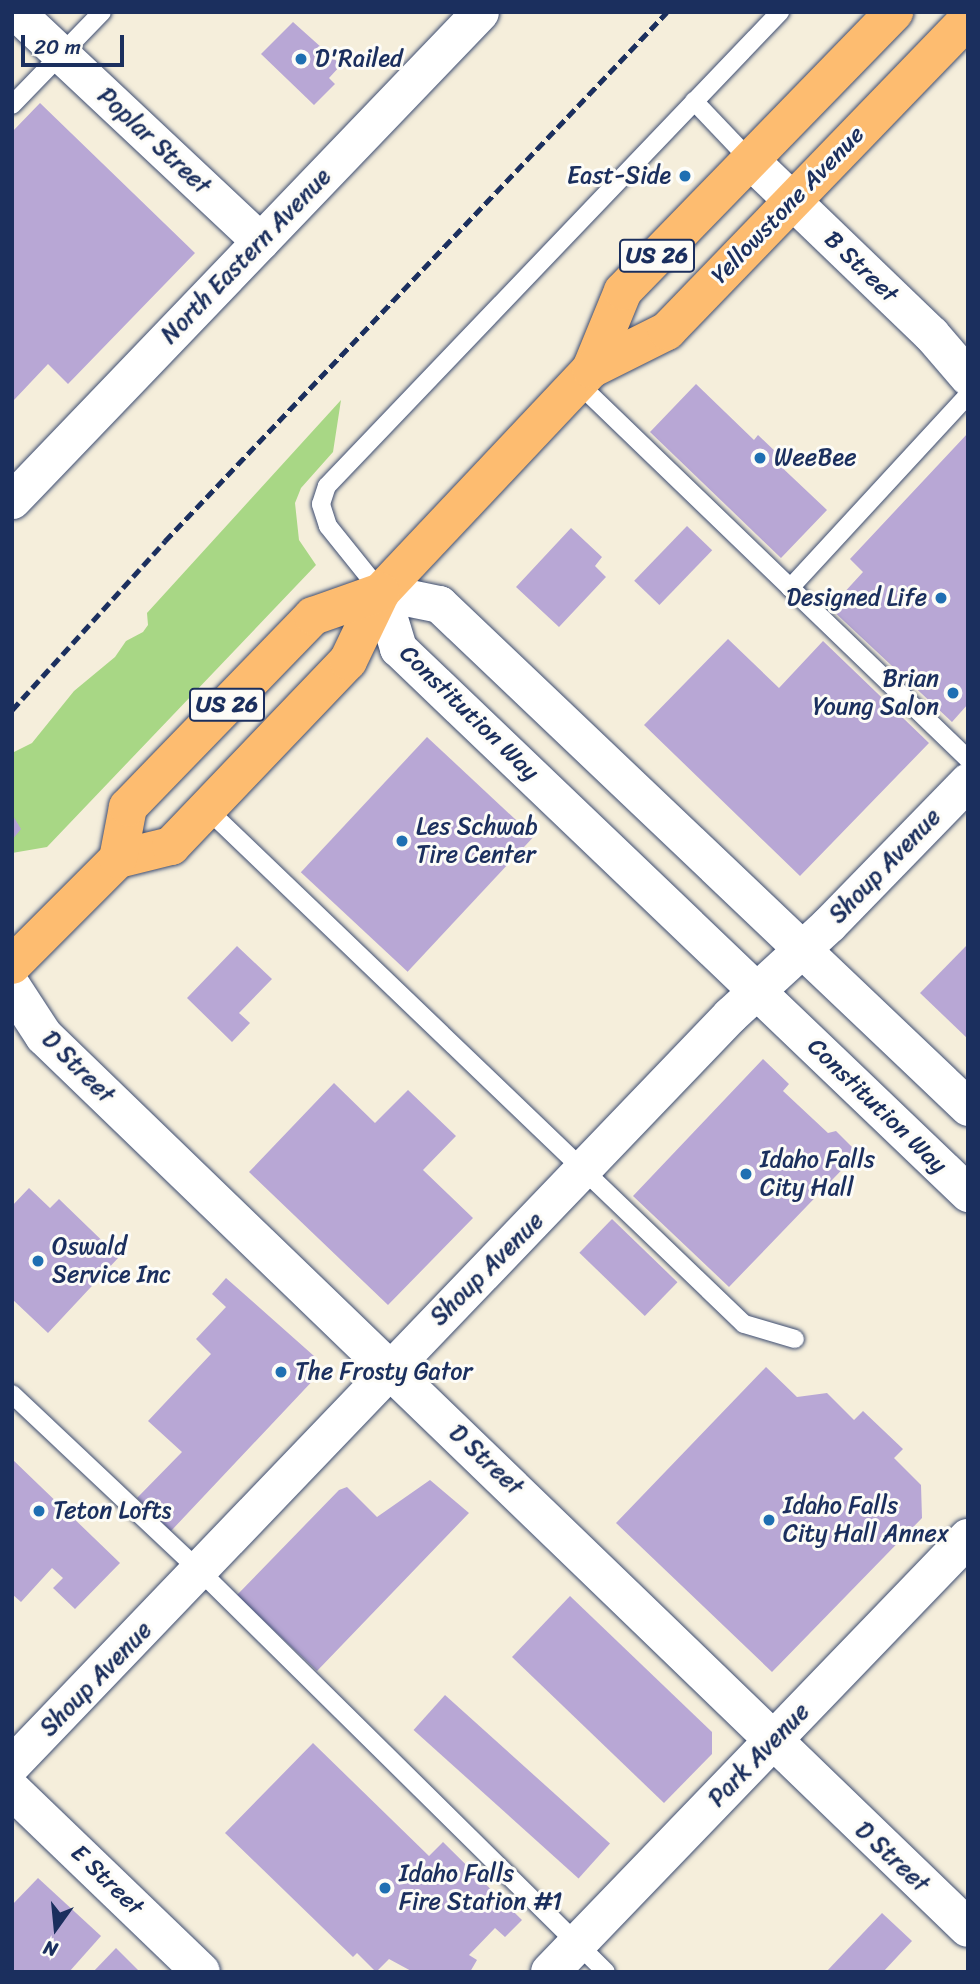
<!DOCTYPE html>
<html>
<head>
<meta charset="utf-8">
<style>
	body { margin:0 }
	#map { position:relative; width:980px; height:1984px; overflow:hidden; background:#f5eedb; font-family:Sriracha,sans-serif }
	div>[style] { position:absolute }
	.green>* { inset:0; background:#a8d785 }
	.building>* { inset:0; background:#b8a7d5; transform-origin:0 0 }
	.roads { filter:drop-shadow(0 0 2px #3c4c71) drop-shadow(0 0 2px #3c4c71) }
	.service>* { height:18px; margin:-9px; padding:0 9px; transform-origin:9px; border-radius:9px; background:#fff }
	.minor>* { height:37px; margin:-18.5px; padding:0 18.5px; transform-origin:18.5px; border-radius:18.5px; background:#fff }
	.tertiary>* { height:38px; margin:-19px; padding:0 19px; transform-origin:19px; border-radius:19px; background:#fff }
	.trunk>* { height:38px; margin:-19px; padding:0 19px; transform-origin:19px; border-radius:19px; background:#fdbc70 }
	.rail>* { height:5px; margin-top:-2.5px; transform-origin:0; background:repeating-linear-gradient(90deg,#1b2f5e 0 10px,transparent 0 15px) }
	.dots>* { width:19px; height:19px; translate:-50% -50%; box-sizing:border-box; border:4px solid #fdfcf7; border-radius:50% }
	span { translate:-50% -50%; white-space:nowrap; text-align:center; line-height:1.15; -webkit-text-stroke:6px #fdfcf7; paint-order:stroke }
	.shield-label span { padding:2px 5px; background:#fdfcf7; border:2px solid; border-radius:5px; -webkit-text-stroke-width:0 }
	.shield-label { font-size:23px; color:#1b2f5e; font-weight:700 }
	.poi-label { font-size:24px; color:#1b2f5e }
	.left { translate:0 -50%; text-align:left }
	.right { translate:-100% -50%; text-align:right }
	.street-label { font-size:24px; color:#1b2f5e }
	.frame { position:absolute; inset:0; border:14px solid #1b2f5e; pointer-events:none }
	.north { position:absolute; left:21px; top:1893px; width:70px; height:70px; -webkit-text-stroke:5px #fdfcf7; paint-order:stroke; rotate:195deg; font-size:19px; font-weight:700; line-height:28px; text-align:center; color:#1b2f5e }
	.north::after { content:''; display:block; margin:auto; width:24px; height:32px; background:#1b2f5e; clip-path:polygon(50% 0,100% 100%,50% 72%,0 100%) }
	.scale { position:absolute; left:21px; top:35px; width:103px; height:32px; box-sizing:border-box; border:4px solid #1b2f5e; border-top:0; padding-left:9px; font-size:21px; line-height:24px; white-space:nowrap; color:#1b2f5e; -webkit-text-stroke:5px #fdfcf7; paint-order:stroke }
</style>
</head>
<body>
<div id="map">
	<div class="green">
		<i style="clip-path:polygon(341px 400px,333px 452px,301px 488px,295px 503px,299px 540px,316px 565px,47px 847px,12px 853px,12px 753px,32px 743px,74px 691px,115px 657px,126px 641px,143px 632px,148px 625px,147px 613px)"></i>
	</div>
	<div class="building">
		<i style="clip-path:polygon(293px 22px,341px 65px,329px 78px,335px 84px,314px 105px,261px 54px)"></i>
		<i style="clip-path:polygon(40px 103px,195px 253px,68px 384px,48px 364px,14px 400px,12px 132px)"></i>
		<i style="clip-path:polygon(696px 384px,754px 440px,758px 435px,779px 455px,774px 460px,827px 510px,781px 558px,650px 432px)"></i>
		<i style="clip-path:polygon(968px 433px,968px 704px,952px 722px,830px 608px,863px 572px,850px 559px)"></i>
		<i style="left:687px;top:526px;width:35px;height:76px;rotate:44deg"></i>
		<i style="clip-path:polygon(571px 528px,602px 557px,595px 566px,606px 577px,559px 627px,516px 587px)"></i>
		<i style="clip-path:polygon(728px 639px,779px 688px,823px 641px,929px 743px,800px 876px,644px 725px)"></i>
		<i style="left:427px;top:737px;width:146px;height:185px;rotate:43deg"></i>
		<i style="clip-path:polygon(12px 814px,21px 829px,12px 840px)"></i>
		<i style="clip-path:polygon(968px 944px,968px 1039px,920px 993px)"></i>
		<i style="clip-path:polygon(237px 946px,272px 979px,239px 1013px,250px 1023px,232px 1042px,187px 998px)"></i>
		<i style="clip-path:polygon(763px 1059px,789px 1084px,783px 1091px,828px 1133px,836px 1131px,858px 1153px,729px 1287px,633px 1196px)"></i>
		<i style="clip-path:polygon(334px 1083px,375px 1123px,408px 1090px,456px 1136px,423px 1170px,473px 1218px,388px 1305px,249px 1172px)"></i>
		<i style="clip-path:polygon(29px 1188px,50px 1208px,59px 1199px,119px 1257px,48px 1333px,12px 1299px,12px 1206px)"></i>
		<i style="left:612px;top:1219px;width:91px;height:47px;rotate:44deg"></i>
		<i style="clip-path:polygon(226px 1278px,314px 1356px,319px 1374px,171px 1531px,137px 1498px,182px 1452px,148px 1421px,211px 1354px,196px 1339px,226px 1307px,212px 1294px)"></i>
		<i style="clip-path:polygon(766px 1367px,797px 1397px,827px 1393px,854px 1420px,863px 1411px,903px 1449px,894px 1458px,921px 1485px,922px 1518px,772px 1672px,616px 1523px)"></i>
		<i style="clip-path:polygon(12px 1459px,120px 1563px,75px 1609px,53px 1588px,63px 1578px,52px 1568px,21px 1602px,12px 1594px)"></i>
		<i style="clip-path:polygon(430px 1480px,469px 1513px,317px 1671px,237px 1595px,339px 1490px,347px 1487px,377px 1517px)"></i>
		<i style="clip-path:polygon(570px 1596px,712px 1732px,712px 1754px,664px 1803px,512px 1657px)"></i>
		<i style="left:445px;top:1695px;width:222px;height:47px;rotate:42deg"></i>
		<i style="clip-path:polygon(313px 1743px,429px 1856px,443px 1842px,522px 1920px,505px 1937px,495px 1928px,469px 1955px,477px 1960px,470px 1972px,413px 1972px,389px 1959px,376px 1972px,357px 1953px,353px 1957px,225px 1833px)"></i>
		<i style="clip-path:polygon(38px 1878px,101px 1936px,69px 1972px,12px 1972px,12px 1905px)"></i>
		<i style="clip-path:polygon(882px 1913px,912px 1941px,883px 1972px,826px 1972px)"></i>
		<i style="clip-path:polygon(116px 1948px,140px 1972px,93px 1972px)"></i>
	</div>
	<div class="roads">
		<div class="service">
			<i style="left:694px;top:101px;width:81px;rotate:46.5deg"></i>
			<i style="left:12px;top:105px;width:129px;rotate:-45.9deg"></i>
			<i style="left:578px;top:383px;width:542px;rotate:43.95deg"></i>
			<i style="left:790px;top:588px;width:263px;rotate:-47.3deg"></i>
			<i style="left:381px;top:592px;width:85px;rotate:-128.8deg"></i>
			<i style="left:328px;top:526px;width:23px;rotate:-108deg"></i>
			<i style="left:321px;top:504px;width:19px;rotate:-72deg"></i>
			<i style="left:327px;top:486px;width:656px;rotate:-46.3deg"></i>
			<i style="left:206px;top:808px;width:745px;rotate:43.8deg"></i>
			<i style="left:744px;top:1324px;width:53px;rotate:16.4deg"></i>
			<i style="left:12px;top:1394px;width:260px;rotate:43.3deg"></i>
			<i style="left:201px;top:1572px;width:569px;rotate:44.64deg"></i>
		</div>
		<div class="minor">
			<i style="left:16px;top:12px;width:335px;rotate:43.2deg"></i>
			<i style="left:750px;top:160px;width:251px;rotate:43.9deg"></i>
			<i style="left:931px;top:334px;width:57px;rotate:49.3deg"></i>
			<i style="left:12px;top:500px;width:676px;rotate:-46.2deg"></i>
			<i style="left:968px;top:1107px;width:730px;rotate:-136.44deg"></i>
			<i style="left:439px;top:604px;width:59px;rotate:-168.3deg"></i>
			<i style="left:381px;top:592px;width:59px;rotate:73.1deg"></i>
			<i style="left:398px;top:648px;width:789px;rotate:43.72deg"></i>
			<i style="left:12px;top:1764px;width:1038px;rotate:-46.21deg"></i>
			<i style="left:730px;top:1015px;width:134px;rotate:-42.6deg"></i>
			<i style="left:829px;top:924px;width:199px;rotate:-45.8deg"></i>
		</div>
		<div class="tertiary">
			<i style="left:12px;top:987px;width:59px;rotate:56.9deg"></i>
			<i style="left:44px;top:1036px;width:1284px;rotate:43.99deg"></i>
			<i style="left:12px;top:1790px;width:262px;rotate:43.9deg"></i>
			<i style="left:550px;top:1972px;width:603px;rotate:-46.08deg"></i>
		</div>
		<div class="trunk">
			<i style="left:591px;top:369px;width:84px;rotate:-67.7deg"></i>
			<i style="left:623px;top:291px;width:389px;rotate:-45.8deg"></i>
			<i style="left:118px;top:859px;width:55px;rotate:-13.8deg"></i>
			<i style="left:171px;top:846px;width:256px;rotate:-46.3deg"></i>
			<i style="left:348px;top:661px;width:76px;rotate:-64.4deg"></i>
			<i style="left:381px;top:592px;width:306px;rotate:-46.7deg"></i>
			<i style="left:591px;top:369px;width:85px;rotate:-26.6deg"></i>
			<i style="left:667px;top:331px;width:434px;rotate:-46deg"></i>
			<i style="left:12px;top:965px;width:150px;rotate:-45deg"></i>
			<i style="left:118px;top:859px;width:53px;rotate:-79.1deg"></i>
			<i style="left:128px;top:807px;width:266px;rotate:-45.9deg"></i>
			<i style="left:313px;top:616px;width:72px;rotate:-19.4deg"></i>
		</div>
	</div>
	<div class="rail">
		<i style="left:12px;top:710px;width:228px;rotate:-47.8deg"></i>
		<i style="left:165px;top:541px;width:729px;rotate:-46.5deg"></i>
	</div>
	<div class="dots">
		<i style="left:301px;top:59px;background:#1f6fb2"></i>
		<i style="left:685px;top:176px;background:#1f6fb2"></i>
		<i style="left:760px;top:458px;background:#1f6fb2"></i>
		<i style="left:941px;top:598px;background:#1f6fb2"></i>
		<i style="left:953px;top:693px;background:#1f6fb2"></i>
		<i style="left:402px;top:841px;background:#1f6fb2"></i>
		<i style="left:746px;top:1174px;background:#1f6fb2"></i>
		<i style="left:38px;top:1261px;background:#1f6fb2"></i>
		<i style="left:281px;top:1372px;background:#1f6fb2"></i>
		<i style="left:39px;top:1511px;background:#1f6fb2"></i>
		<i style="left:769px;top:1520px;background:#1f6fb2"></i>
		<i style="left:385px;top:1888px;background:#1f6fb2"></i>
	</div>
	<div class="shield-label">
		<span style="left:657px;top:256px">US 26</span>
		<span style="left:227px;top:705px">US 26</span>
	</div>
	<div class="poi-label">
		<span class="left" style="left:315px;top:59px">D'Railed</span>
		<span class="right" style="left:671px;top:176px">East-Side</span>
		<span class="left" style="left:774px;top:458px">WeeBee</span>
		<span class="right" style="left:927px;top:598px">Designed Life</span>
		<span class="right" style="left:939px;top:693px">Brian<br>Young Salon</span>
		<span class="left" style="left:416px;top:841px">Les Schwab<br>Tire Center</span>
		<span class="left" style="left:760px;top:1174px">Idaho Falls<br>City Hall</span>
		<span class="left" style="left:52px;top:1261px">Oswald<br>Service Inc</span>
		<span class="left" style="left:295px;top:1372px">The Frosty Gator</span>
		<span class="left" style="left:783px;top:1520px">Idaho Falls<br>City Hall Annex</span>
		<span class="left" style="left:53px;top:1511px">Teton Lofts</span>
		<span class="left" style="left:399px;top:1888px">Idaho Falls<br>Fire Station #1</span>
	</div>
	<div class="street-label">
		<span style="left:154px;top:141px;rotate:43deg">Poplar Street</span>
		<span style="left:788px;top:205px;rotate:-46deg">Yellowstone Avenue</span>
		<span style="left:246px;top:256px;rotate:-46deg">North Eastern Avenue</span>
		<span style="left:861px;top:267px;rotate:44deg">B Street</span>
		<span style="left:469px;top:713px;rotate:44deg">Constitution Way</span>
		<span style="left:885px;top:866px;rotate:-46deg">Shoup Avenue</span>
		<span style="left:78px;top:1067px;rotate:45deg">D Street</span>
		<span style="left:877px;top:1106px;rotate:44deg">Constitution Way</span>
		<span style="left:487px;top:1269px;rotate:-45deg">Shoup Avenue</span>
		<span style="left:486px;top:1460px;rotate:43deg">D Street</span>
		<span style="left:96px;top:1679px;rotate:-46deg">Shoup Avenue</span>
		<span style="left:759px;top:1755px;rotate:-46deg">Park Avenue</span>
		<span style="left:892px;top:1857px;rotate:43deg">D Street</span>
		<span style="left:107px;top:1880px;rotate:44deg">E Street</span>
	</div>
	<div class="frame"></div>
	<div class="north">N</div>
	<div class="scale">20 m</div>
</div>
</body>
</html>
